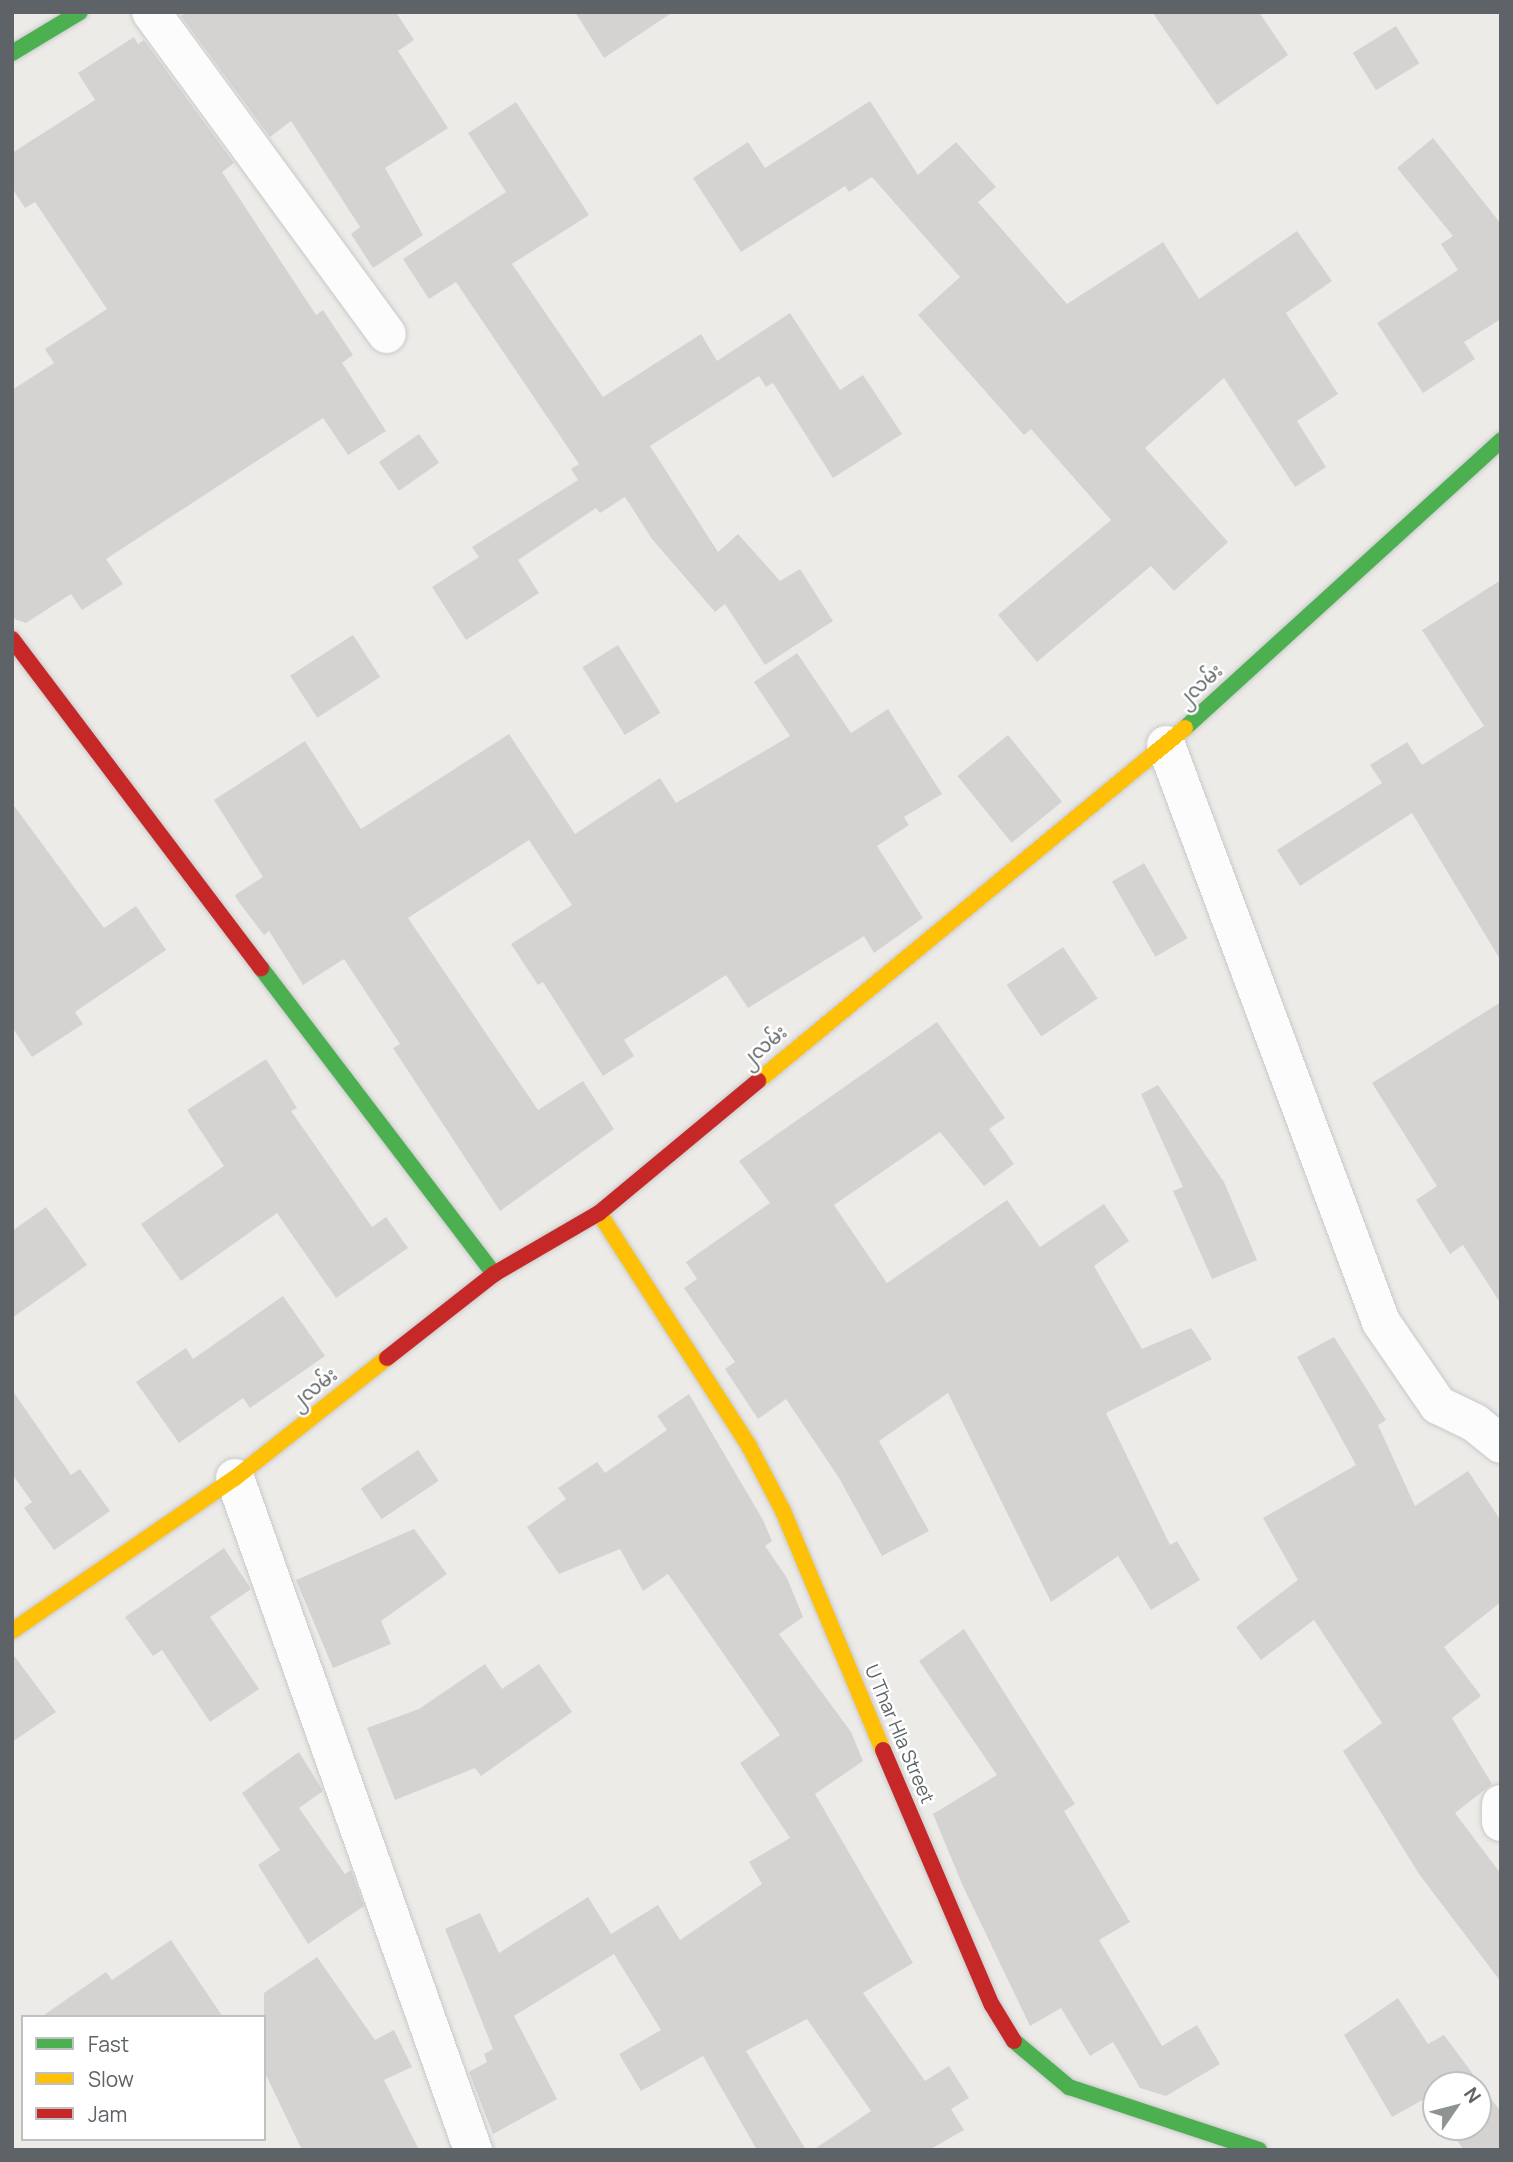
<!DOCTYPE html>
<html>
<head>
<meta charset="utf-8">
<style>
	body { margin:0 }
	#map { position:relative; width:1513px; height:2162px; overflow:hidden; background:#edebe8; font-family:Manrope,"Noto Sans Myanmar",sans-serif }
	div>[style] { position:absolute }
	.building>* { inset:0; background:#d5d3d2; transform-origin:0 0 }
	.roads { filter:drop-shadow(0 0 2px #c8c9c9) drop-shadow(0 0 2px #c8c9c9) }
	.street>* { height:38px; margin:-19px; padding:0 19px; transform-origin:19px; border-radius:19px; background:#fcfcfc }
	.fast>* { height:16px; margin:-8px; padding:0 8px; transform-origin:8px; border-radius:8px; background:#4caf50 }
	.slow>* { height:16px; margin:-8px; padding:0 8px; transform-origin:8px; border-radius:8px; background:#ffc107 }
	.jam>* { height:16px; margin:-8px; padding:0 8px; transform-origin:8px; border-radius:8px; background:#c62828 }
	span { translate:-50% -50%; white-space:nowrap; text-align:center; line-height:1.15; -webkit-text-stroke:5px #fff; paint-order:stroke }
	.street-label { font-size:19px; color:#5d6366 }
	.frame { position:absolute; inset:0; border:14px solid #5d6366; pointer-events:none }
	.legend { position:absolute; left:21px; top:2015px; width:245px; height:126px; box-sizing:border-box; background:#fff; border:2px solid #bec1c2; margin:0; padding:9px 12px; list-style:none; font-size:21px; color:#5d6366 }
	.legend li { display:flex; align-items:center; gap:14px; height:35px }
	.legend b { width:35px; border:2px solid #bec1c2 }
	.north { position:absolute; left:1422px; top:2071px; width:70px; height:70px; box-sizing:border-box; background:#fff; border:2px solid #bec1c2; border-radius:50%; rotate:55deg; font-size:19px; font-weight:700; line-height:28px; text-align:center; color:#5d6366 }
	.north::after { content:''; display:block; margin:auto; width:24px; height:32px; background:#8f9394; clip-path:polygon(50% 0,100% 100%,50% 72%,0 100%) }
</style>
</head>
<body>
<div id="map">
	<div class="building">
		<i style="clip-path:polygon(187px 12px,396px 12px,414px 40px,398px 51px,448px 128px,385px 168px,423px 235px,373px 268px,351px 234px,360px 227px,291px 121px,270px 137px,181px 16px)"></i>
		<i style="clip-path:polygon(575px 12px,673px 12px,604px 58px)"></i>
		<i style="clip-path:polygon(1152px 12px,1259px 12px,1288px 55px,1217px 105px)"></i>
		<i style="left:1396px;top:26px;width:44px;height:51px;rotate:58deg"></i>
		<i style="clip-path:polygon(134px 37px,138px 44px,144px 40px,234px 163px,222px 172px,316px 315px,323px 310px,353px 355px,342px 363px,386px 431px,348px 455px,323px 418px,106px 559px,123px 584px,82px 610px,71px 594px,26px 623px,12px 618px,12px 390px,54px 363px,45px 349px,107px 309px,35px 202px,25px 208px,12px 188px,12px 153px,95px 100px,78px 73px)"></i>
		<i style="clip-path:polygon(870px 101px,918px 175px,956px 142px,996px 187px,978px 202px,1067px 304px,1163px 242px,1199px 299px,1297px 231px,1332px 281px,1286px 313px,1338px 394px,1297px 421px,1326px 467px,1295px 487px,1224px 378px,1145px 448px,1228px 542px,1174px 591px,1151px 566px,1037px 662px,998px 615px,1111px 520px,1031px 429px,1024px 435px,918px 315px,960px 277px,872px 177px,849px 192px,845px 186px,741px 252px,693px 178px,748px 142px,765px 168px)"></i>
		<i style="clip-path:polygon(516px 102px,589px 215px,512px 264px,603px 397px,701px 334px,717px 361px,790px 313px,840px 390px,863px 375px,902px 434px,833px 478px,773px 383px,766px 387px,759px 376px,650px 446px,718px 552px,738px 534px,780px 581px,800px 569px,833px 621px,765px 665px,725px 604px,715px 612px,652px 539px,625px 497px,600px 513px,596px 508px,518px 560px,539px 593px,466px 640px,432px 587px,479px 557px,472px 547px,578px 480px,571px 469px,579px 464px,456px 282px,429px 299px,403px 259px,506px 192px,468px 133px)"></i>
		<i style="clip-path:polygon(1433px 138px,1501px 224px,1501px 319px,1464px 342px,1475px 359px,1423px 393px,1377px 323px,1458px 270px,1441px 244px,1453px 236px,1397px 168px)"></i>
		<i style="left:419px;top:434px;width:35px;height:49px;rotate:55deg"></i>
		<i style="clip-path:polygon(1501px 580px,1501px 961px,1412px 813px,1300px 886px,1277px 850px,1382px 783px,1370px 765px,1407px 742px,1422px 765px,1484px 726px,1422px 630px)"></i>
		<i style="left:353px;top:635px;width:50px;height:75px;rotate:57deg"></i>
		<i style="left:618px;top:645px;width:80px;height:42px;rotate:58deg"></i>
		<i style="clip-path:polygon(797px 653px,851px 733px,888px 709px,942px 794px,904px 817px,909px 825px,877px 846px,923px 918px,874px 953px,864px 936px,748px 1008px,726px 975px,624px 1040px,634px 1056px,603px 1076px,543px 982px,538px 985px,511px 944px,572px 905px,529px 840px,408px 918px,538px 1110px,583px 1081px,614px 1129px,500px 1211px,393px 1048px,400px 1044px,344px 959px,303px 985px,269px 931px,264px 935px,238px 901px,235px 895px,263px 877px,214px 800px,305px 741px,361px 829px,509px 734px,575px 834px,660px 778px,676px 803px,790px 736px,754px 682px)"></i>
		<i style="left:1008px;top:735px;width:86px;height:65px;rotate:51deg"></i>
		<i style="clip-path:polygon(12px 803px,104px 928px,136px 906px,166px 950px,75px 1012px,83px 1024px,32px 1057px,12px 1027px)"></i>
		<i style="left:1144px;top:863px;width:87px;height:37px;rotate:60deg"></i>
		<i style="left:1063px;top:947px;width:62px;height:68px;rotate:56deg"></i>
		<i style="clip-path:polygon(1501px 1002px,1501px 1304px,1463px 1245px,1450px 1254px,1416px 1200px,1437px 1186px,1372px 1083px)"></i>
		<i style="clip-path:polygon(937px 1022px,1005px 1118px,989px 1129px,1014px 1164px,984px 1186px,940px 1132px,834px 1205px,887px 1283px,1007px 1200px,1040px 1247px,1104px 1204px,1129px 1241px,1094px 1266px,1142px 1349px,1191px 1328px,1212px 1359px,1106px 1413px,1170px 1545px,1177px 1541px,1200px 1580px,1151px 1610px,1118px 1556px,1051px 1602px,948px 1393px,879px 1441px,929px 1531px,882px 1556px,839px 1478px,786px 1399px,758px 1419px,725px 1369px,735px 1362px,684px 1288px,697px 1279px,686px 1262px,770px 1203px,739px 1161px)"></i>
		<i style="clip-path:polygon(266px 1059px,297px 1108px,291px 1111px,372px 1227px,386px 1217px,408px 1248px,336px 1298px,277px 1213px,181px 1281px,141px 1224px,224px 1166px,187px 1110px)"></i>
		<i style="clip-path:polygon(1158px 1085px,1224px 1182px,1257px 1260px,1212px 1279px,1173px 1191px,1183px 1187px,1141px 1094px)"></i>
		<i style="clip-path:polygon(46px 1207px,87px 1265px,12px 1318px,12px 1231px)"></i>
		<i style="clip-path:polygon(283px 1296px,325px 1356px,250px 1408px,243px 1398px,179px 1443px,136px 1382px,186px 1348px,193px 1359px)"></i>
		<i style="clip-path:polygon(1334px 1337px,1386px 1420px,1378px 1425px,1415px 1506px,1468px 1471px,1501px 1521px,1501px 1602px,1444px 1647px,1481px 1696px,1452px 1718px,1492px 1784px,1455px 1813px,1501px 1874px,1501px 1982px,1419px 1874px,1343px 1751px,1382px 1723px,1314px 1620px,1261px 1660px,1236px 1627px,1298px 1580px,1263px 1518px,1356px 1465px,1297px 1357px)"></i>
		<i style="clip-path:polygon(12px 1390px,71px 1475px,80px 1469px,110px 1511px,54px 1550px,24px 1508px,32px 1502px,12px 1474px)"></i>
		<i style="clip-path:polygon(689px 1394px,763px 1520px,772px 1541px,765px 1546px,787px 1578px,803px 1617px,779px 1634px,851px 1732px,863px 1761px,815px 1794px,913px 1963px,863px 1993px,925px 2081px,949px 2066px,969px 2098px,951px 2109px,964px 2130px,929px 2150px,813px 2150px,871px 2111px,807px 2019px,746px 2051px,806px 2150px,757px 2150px,703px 2056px,641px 2091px,619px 2054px,661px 2030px,614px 1954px,514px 2016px,557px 2099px,493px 2134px,469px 2072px,487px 2062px,484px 2054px,493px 2049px,445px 1929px,480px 1913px,499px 1953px,588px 1897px,611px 1934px,658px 1905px,680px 1940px,762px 1884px,749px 1862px,790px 1838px,740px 1763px,780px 1735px,668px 1574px,643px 1591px,620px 1549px,559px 1574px,527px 1527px,566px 1499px,558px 1488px,597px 1462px,605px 1473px,667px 1430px,657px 1416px)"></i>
		<i style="left:418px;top:1450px;width:37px;height:69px;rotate:56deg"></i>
		<i style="clip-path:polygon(414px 1529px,447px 1574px,381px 1621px,391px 1644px,333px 1668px,296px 1580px)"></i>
		<i style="clip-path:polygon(224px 1548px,251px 1589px,210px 1617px,259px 1689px,210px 1722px,162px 1650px,153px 1656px,125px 1617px)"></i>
		<i style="clip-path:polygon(964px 1629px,1075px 1804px,1064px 1811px,1130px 1922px,1099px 1940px,1162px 2046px,1197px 2025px,1220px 2064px,1166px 2096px,1140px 2088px,1113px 2042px,1090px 2056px,1061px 2008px,1030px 2026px,962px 1884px,933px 1814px,997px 1775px,919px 1661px)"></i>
		<i style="clip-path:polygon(12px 1653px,56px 1712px,12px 1742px)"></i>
		<i style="clip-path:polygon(485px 1664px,502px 1689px,539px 1664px,572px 1712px,481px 1776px,475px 1768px,395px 1800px,367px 1728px,419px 1709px)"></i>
		<i style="clip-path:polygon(299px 1752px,323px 1791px,299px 1808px,345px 1874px,351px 1870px,364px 1906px,308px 1944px,258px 1865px,280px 1850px,242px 1793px)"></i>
		<i style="clip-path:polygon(171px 1940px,223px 2017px,41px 2017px,106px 1972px,112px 1980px)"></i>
		<i style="clip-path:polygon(317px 1957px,375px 2040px,394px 2030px,412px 2067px,384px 2080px,419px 2150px,302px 2150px,264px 2071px,264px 1993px)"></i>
		<i style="clip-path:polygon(1398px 1998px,1428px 2044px,1444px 2035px,1501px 2112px,1501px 2150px,1464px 2150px,1447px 2127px,1478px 2127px,1478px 2085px,1436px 2085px,1436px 2112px,1426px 2098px,1392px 2117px,1344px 2035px)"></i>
	</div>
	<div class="roads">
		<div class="street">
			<i style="left:151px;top:12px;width:399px;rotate:53.8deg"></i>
			<i style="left:1166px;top:745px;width:616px;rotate:69.56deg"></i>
			<i style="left:1381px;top:1322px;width:101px;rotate:55.5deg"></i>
			<i style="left:1438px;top:1405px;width:41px;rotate:25.9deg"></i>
			<i style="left:1475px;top:1423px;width:33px;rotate:39deg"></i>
			<i style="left:235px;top:1478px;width:713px;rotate:70.5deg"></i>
			<i style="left:1501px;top:1804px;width:18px;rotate:90deg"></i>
		</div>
		<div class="fast">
			<i style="left:12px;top:53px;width:79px;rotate:-31.1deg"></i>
			<i style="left:1185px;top:728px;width:428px;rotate:-42.3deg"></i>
			<i style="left:261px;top:968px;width:385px;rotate:52.7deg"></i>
			<i style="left:1014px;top:2041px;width:72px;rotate:39.9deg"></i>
			<i style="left:1069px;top:2087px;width:200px;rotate:18.3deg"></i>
		</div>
		<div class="slow">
			<i style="left:758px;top:1081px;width:554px;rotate:-39.58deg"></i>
			<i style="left:599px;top:1213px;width:277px;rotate:57.2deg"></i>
			<i style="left:749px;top:1446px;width:73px;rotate:62.4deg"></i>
			<i style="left:783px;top:1511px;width:259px;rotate:67.3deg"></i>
			<i style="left:12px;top:1631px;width:270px;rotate:-34.5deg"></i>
			<i style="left:235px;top:1478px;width:194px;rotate:-38.3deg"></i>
		</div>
		<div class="jam">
			<i style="left:12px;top:639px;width:413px;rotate:52.9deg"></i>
			<i style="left:387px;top:1358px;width:136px;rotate:-38.1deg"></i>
			<i style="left:494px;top:1274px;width:121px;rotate:-30.2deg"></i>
			<i style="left:599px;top:1213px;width:207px;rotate:-39.7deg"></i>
			<i style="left:883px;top:1750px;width:277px;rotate:66.9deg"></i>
			<i style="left:992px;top:2005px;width:42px;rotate:58.6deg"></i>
		</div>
	</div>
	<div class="street-label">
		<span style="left:1200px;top:686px;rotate:-42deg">၂လမ်း</span>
		<span style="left:764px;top:1047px;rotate:-40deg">၂လမ်း</span>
		<span style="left:314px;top:1389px;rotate:-38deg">၂လမ်း</span>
		<span style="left:899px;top:1734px;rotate:67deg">U Thar Hla Street</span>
	</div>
	<div class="frame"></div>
	<ul class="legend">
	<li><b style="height:9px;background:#4caf50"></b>Fast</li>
	<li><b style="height:9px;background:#ffc107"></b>Slow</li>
	<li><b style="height:9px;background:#c62828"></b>Jam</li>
	</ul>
	<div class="north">N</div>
</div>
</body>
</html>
